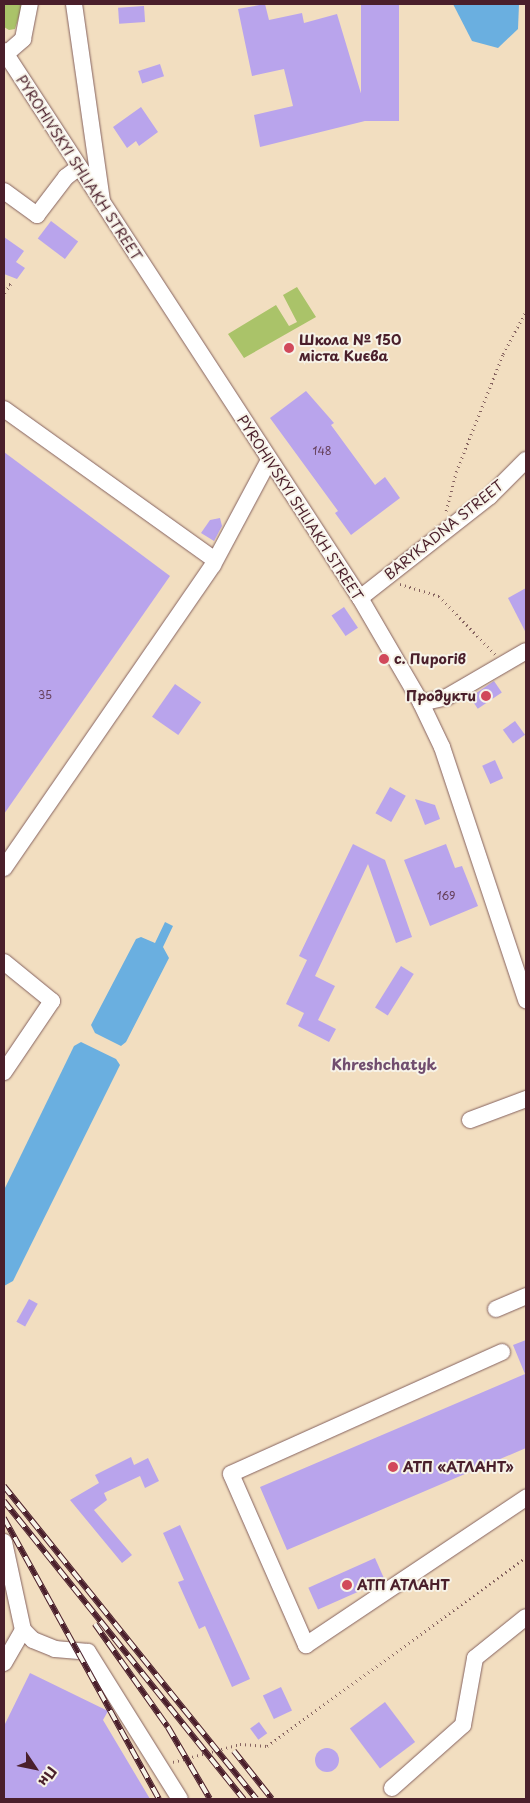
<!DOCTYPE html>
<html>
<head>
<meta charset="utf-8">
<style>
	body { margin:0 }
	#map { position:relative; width:530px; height:1803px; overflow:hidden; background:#f2dec0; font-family:"Playpen Sans",sans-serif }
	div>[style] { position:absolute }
	.green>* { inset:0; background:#aac369 }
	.water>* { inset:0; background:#6aafe0 }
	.building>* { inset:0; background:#b9a4ec; transform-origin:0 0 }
	.round { border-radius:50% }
	.path>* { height:2.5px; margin-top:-1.25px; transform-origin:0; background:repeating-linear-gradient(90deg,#85625f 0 1px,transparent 0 5px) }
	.roads { filter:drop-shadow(0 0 1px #85625f) drop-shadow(0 0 1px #85625f) }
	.minor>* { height:16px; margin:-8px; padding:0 8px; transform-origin:8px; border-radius:8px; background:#fff }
	.rail>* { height:5.5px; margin-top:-2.75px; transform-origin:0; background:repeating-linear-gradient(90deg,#f7f3e8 0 11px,#4a1f2b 0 22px); box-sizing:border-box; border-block:1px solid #4a1f2b }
	.dots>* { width:14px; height:14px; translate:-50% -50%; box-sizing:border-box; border:2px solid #f7f3e8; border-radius:50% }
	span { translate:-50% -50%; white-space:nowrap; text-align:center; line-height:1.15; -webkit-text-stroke:4px #f7f3e8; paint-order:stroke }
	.number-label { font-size:11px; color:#66405b }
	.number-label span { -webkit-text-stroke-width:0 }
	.street-label { font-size:14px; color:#4a1f2b }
	.poi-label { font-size:14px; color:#4a1f2b; font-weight:700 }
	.left { translate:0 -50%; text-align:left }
	.right { translate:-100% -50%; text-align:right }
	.neighbourhood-label { font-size:15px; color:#714e6f; font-weight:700 }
	.frame { position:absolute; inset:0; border:5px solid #4a1f2b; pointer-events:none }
	.north { position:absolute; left:10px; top:1743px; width:50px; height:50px; -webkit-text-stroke:4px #f7f3e8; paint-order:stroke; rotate:124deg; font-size:14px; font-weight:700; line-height:20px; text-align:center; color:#4a1f2b }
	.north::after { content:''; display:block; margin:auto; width:18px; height:22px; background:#4a1f2b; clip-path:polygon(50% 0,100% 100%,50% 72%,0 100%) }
</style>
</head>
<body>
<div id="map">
	<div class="green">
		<i style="clip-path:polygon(4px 4px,23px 4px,15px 29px,9px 30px,4px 27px)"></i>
		<i style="clip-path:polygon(297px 287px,316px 317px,244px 358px,228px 334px,276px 305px,289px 326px,297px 322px,283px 295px)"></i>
	</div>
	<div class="water">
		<i style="clip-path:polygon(453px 4px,519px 4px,518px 29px,498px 48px,472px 41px)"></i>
		<i style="clip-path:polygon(165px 922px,173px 926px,163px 947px,169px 958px,126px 1042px,121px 1046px,95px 1033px,91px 1025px,136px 939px,141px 937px,155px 943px)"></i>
		<i style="clip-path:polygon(81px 1042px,116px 1059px,120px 1065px,13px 1281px,4px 1286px,4px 1190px,74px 1046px)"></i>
	</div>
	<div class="building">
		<i style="clip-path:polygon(265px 4px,269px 20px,302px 13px,304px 23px,337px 14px,369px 120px,260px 147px,254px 115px,293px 106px,284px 69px,252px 76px,238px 9px)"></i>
		<i style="left:361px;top:4px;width:38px;height:117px"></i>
		<i style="left:144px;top:6px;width:16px;height:26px;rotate:86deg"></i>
		<i style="left:160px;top:64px;width:13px;height:23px;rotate:72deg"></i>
		<i style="clip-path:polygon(141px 107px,158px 132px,139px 146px,136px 141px,127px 148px,113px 127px)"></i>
		<i style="left:51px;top:221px;width:34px;height:22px;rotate:37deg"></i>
		<i style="clip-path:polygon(4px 237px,24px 251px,16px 262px,25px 268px,17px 279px,4px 274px)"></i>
		<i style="clip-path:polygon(306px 391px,334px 423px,331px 425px,375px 485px,385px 477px,400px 498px,351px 535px,335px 513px,338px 511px,270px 418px)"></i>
		<i style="clip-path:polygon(4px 452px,170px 576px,4px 814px)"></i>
		<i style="clip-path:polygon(220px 518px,222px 526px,214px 541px,201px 533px,210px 520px)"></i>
		<i style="clip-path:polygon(526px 588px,526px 633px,508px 598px)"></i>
		<i style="left:344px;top:607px;width:25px;height:15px;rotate:56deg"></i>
		<i style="left:494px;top:681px;width:14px;height:29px;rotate:56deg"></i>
		<i style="left:175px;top:684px;width:32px;height:40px;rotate:35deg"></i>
		<i style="left:515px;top:721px;width:17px;height:15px;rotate:54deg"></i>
		<i style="left:495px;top:760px;width:20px;height:14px;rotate:66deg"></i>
		<i style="left:390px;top:787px;width:18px;height:30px;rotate:29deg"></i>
		<i style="clip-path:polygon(415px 799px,435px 805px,440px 819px,425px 825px)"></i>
		<i style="clip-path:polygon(353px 844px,385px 860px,412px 937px,396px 943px,368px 864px,315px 976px,335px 986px,318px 1020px,336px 1029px,329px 1042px,298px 1026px,304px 1013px,286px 1004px,307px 960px,299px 956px)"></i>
		<i style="clip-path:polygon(446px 844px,455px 868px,462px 866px,478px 906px,430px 926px,404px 860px)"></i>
		<i style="left:401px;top:966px;width:15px;height:49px;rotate:32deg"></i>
		<i style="left:29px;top:1299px;width:10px;height:26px;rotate:29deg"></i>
		<i style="clip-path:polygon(526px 1340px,526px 1448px,287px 1550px,260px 1487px,525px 1374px,513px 1345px)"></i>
		<i style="clip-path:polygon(131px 1457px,134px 1465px,148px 1458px,159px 1481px,145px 1488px,140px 1476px,104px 1493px,107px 1500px,94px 1510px,132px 1555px,122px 1563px,70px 1500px,99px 1483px,95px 1475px)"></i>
		<i style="clip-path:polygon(180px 1525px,250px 1679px,232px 1687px,205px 1626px,199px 1629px,178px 1582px,184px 1580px,163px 1533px)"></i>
		<i style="left:375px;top:1558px;width:24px;height:73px;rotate:66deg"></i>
		<i style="clip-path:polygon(30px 1673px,108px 1711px,103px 1720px,150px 1799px,4px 1799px,4px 1726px)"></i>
		<i style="left:281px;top:1687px;width:26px;height:20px;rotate:65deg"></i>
		<i style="left:385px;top:1702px;width:50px;height:44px;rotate:53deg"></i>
		<i style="left:259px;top:1722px;width:14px;height:11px;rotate:54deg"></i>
		<i class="round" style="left:315px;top:1748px;width:24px;height:24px"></i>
	</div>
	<div class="path">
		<i style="left:4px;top:285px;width:7px;rotate:-8deg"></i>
		<i style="left:11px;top:284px;width:12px;rotate:125deg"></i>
		<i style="left:446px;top:511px;width:40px;rotate:-75.6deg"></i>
		<i style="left:456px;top:472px;width:127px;rotate:-68.3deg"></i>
		<i style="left:503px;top:354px;width:49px;rotate:-61.9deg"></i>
		<i style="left:400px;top:584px;width:41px;rotate:17.1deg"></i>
		<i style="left:439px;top:596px;width:81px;rotate:46deg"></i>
		<i style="left:173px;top:1762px;width:69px;rotate:-15deg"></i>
		<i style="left:240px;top:1744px;width:27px;rotate:4deg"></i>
		<i style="left:267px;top:1746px;width:321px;rotate:-36.1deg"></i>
	</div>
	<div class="roads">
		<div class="minor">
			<i style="left:74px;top:4px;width:198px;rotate:81.9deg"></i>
			<i style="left:4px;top:51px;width:653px;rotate:56.94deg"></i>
			<i style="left:360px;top:598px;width:121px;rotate:59.8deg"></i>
			<i style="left:421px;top:703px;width:49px;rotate:64.5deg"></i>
			<i style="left:442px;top:747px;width:267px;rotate:71.6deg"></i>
			<i style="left:6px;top:54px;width:23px;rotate:-41deg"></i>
			<i style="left:23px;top:39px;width:36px;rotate:-79deg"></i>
			<i style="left:4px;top:191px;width:41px;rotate:36deg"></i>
			<i style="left:37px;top:215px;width:48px;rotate:-52.7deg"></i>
			<i style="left:66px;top:177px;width:15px;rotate:-37deg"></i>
			<i style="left:4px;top:409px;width:259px;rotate:35.6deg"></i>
			<i style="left:360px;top:598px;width:165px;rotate:-38.1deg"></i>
			<i style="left:490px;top:496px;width:51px;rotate:-45deg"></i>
			<i style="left:421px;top:703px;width:27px;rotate:-13deg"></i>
			<i style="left:447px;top:697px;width:91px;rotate:-30.2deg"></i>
			<i style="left:4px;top:868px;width:368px;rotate:-55.4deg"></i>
			<i style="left:213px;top:565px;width:119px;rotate:-61.9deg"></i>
			<i style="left:4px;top:962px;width:62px;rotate:39.1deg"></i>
			<i style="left:52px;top:1001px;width:86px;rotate:124.1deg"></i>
			<i style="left:470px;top:1120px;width:60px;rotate:-20.6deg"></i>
			<i style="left:496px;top:1309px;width:33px;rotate:-23deg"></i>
			<i style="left:502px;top:1352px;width:297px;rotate:155.8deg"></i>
			<i style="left:231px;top:1474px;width:187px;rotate:66.3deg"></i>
			<i style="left:306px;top:1645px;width:265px;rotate:-33.8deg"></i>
			<i style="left:4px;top:1542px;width:90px;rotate:77.8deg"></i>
			<i style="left:23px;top:1630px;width:38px;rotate:120deg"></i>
			<i style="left:23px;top:1630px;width:14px;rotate:45deg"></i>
			<i style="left:33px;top:1640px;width:24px;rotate:22deg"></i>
			<i style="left:55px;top:1649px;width:33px;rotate:5deg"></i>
			<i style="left:88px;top:1652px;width:173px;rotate:58deg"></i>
			<i style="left:392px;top:1788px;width:95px;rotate:-41.6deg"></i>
			<i style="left:463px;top:1725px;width:68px;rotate:-79.8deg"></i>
			<i style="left:475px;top:1658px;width:65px;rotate:-38.8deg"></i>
		</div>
	</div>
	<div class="rail">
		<i style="left:4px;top:1486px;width:402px;rotate:51.1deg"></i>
		<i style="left:4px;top:1501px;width:383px;rotate:51.2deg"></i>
		<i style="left:4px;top:1518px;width:321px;rotate:61.1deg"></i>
		<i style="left:95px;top:1624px;width:126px;rotate:54.7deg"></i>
		<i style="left:168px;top:1727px;width:83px;rotate:59.7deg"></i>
		<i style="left:234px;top:1751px;width:61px;rotate:51.6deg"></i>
	</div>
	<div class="dots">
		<i style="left:289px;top:348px;background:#d1495b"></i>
		<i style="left:384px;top:659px;background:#d1495b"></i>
		<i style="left:486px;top:696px;background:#d1495b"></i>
		<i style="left:393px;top:1467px;background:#d1495b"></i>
		<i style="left:347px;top:1585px;background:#d1495b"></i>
	</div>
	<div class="number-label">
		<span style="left:322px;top:451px">148</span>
		<span style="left:45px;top:695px">35</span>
		<span style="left:446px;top:896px">169</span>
	</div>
	<div class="street-label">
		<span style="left:79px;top:168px;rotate:57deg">PYROHIVSKYI SHLIAKH STREET</span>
		<span style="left:300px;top:508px;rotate:57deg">PYROHIVSKYI SHLIAKH STREET</span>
		<span style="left:444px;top:530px;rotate:-39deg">BARYKADNA STREET</span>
	</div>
	<div class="poi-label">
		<span class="left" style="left:299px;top:348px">Школа № 150<br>міста Києва</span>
		<span class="left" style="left:394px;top:659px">с. Пирогів</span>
		<span class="right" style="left:476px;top:696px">Продукти</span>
		<span class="left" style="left:403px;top:1467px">АТП «АТЛАНТ»</span>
		<span class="left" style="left:357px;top:1585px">АТП АТЛАНТ</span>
	</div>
	<div class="neighbourhood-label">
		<span style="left:384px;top:1064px">Khreshchatyk</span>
	</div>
	<div class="frame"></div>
	<div class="north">Пн</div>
</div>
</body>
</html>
